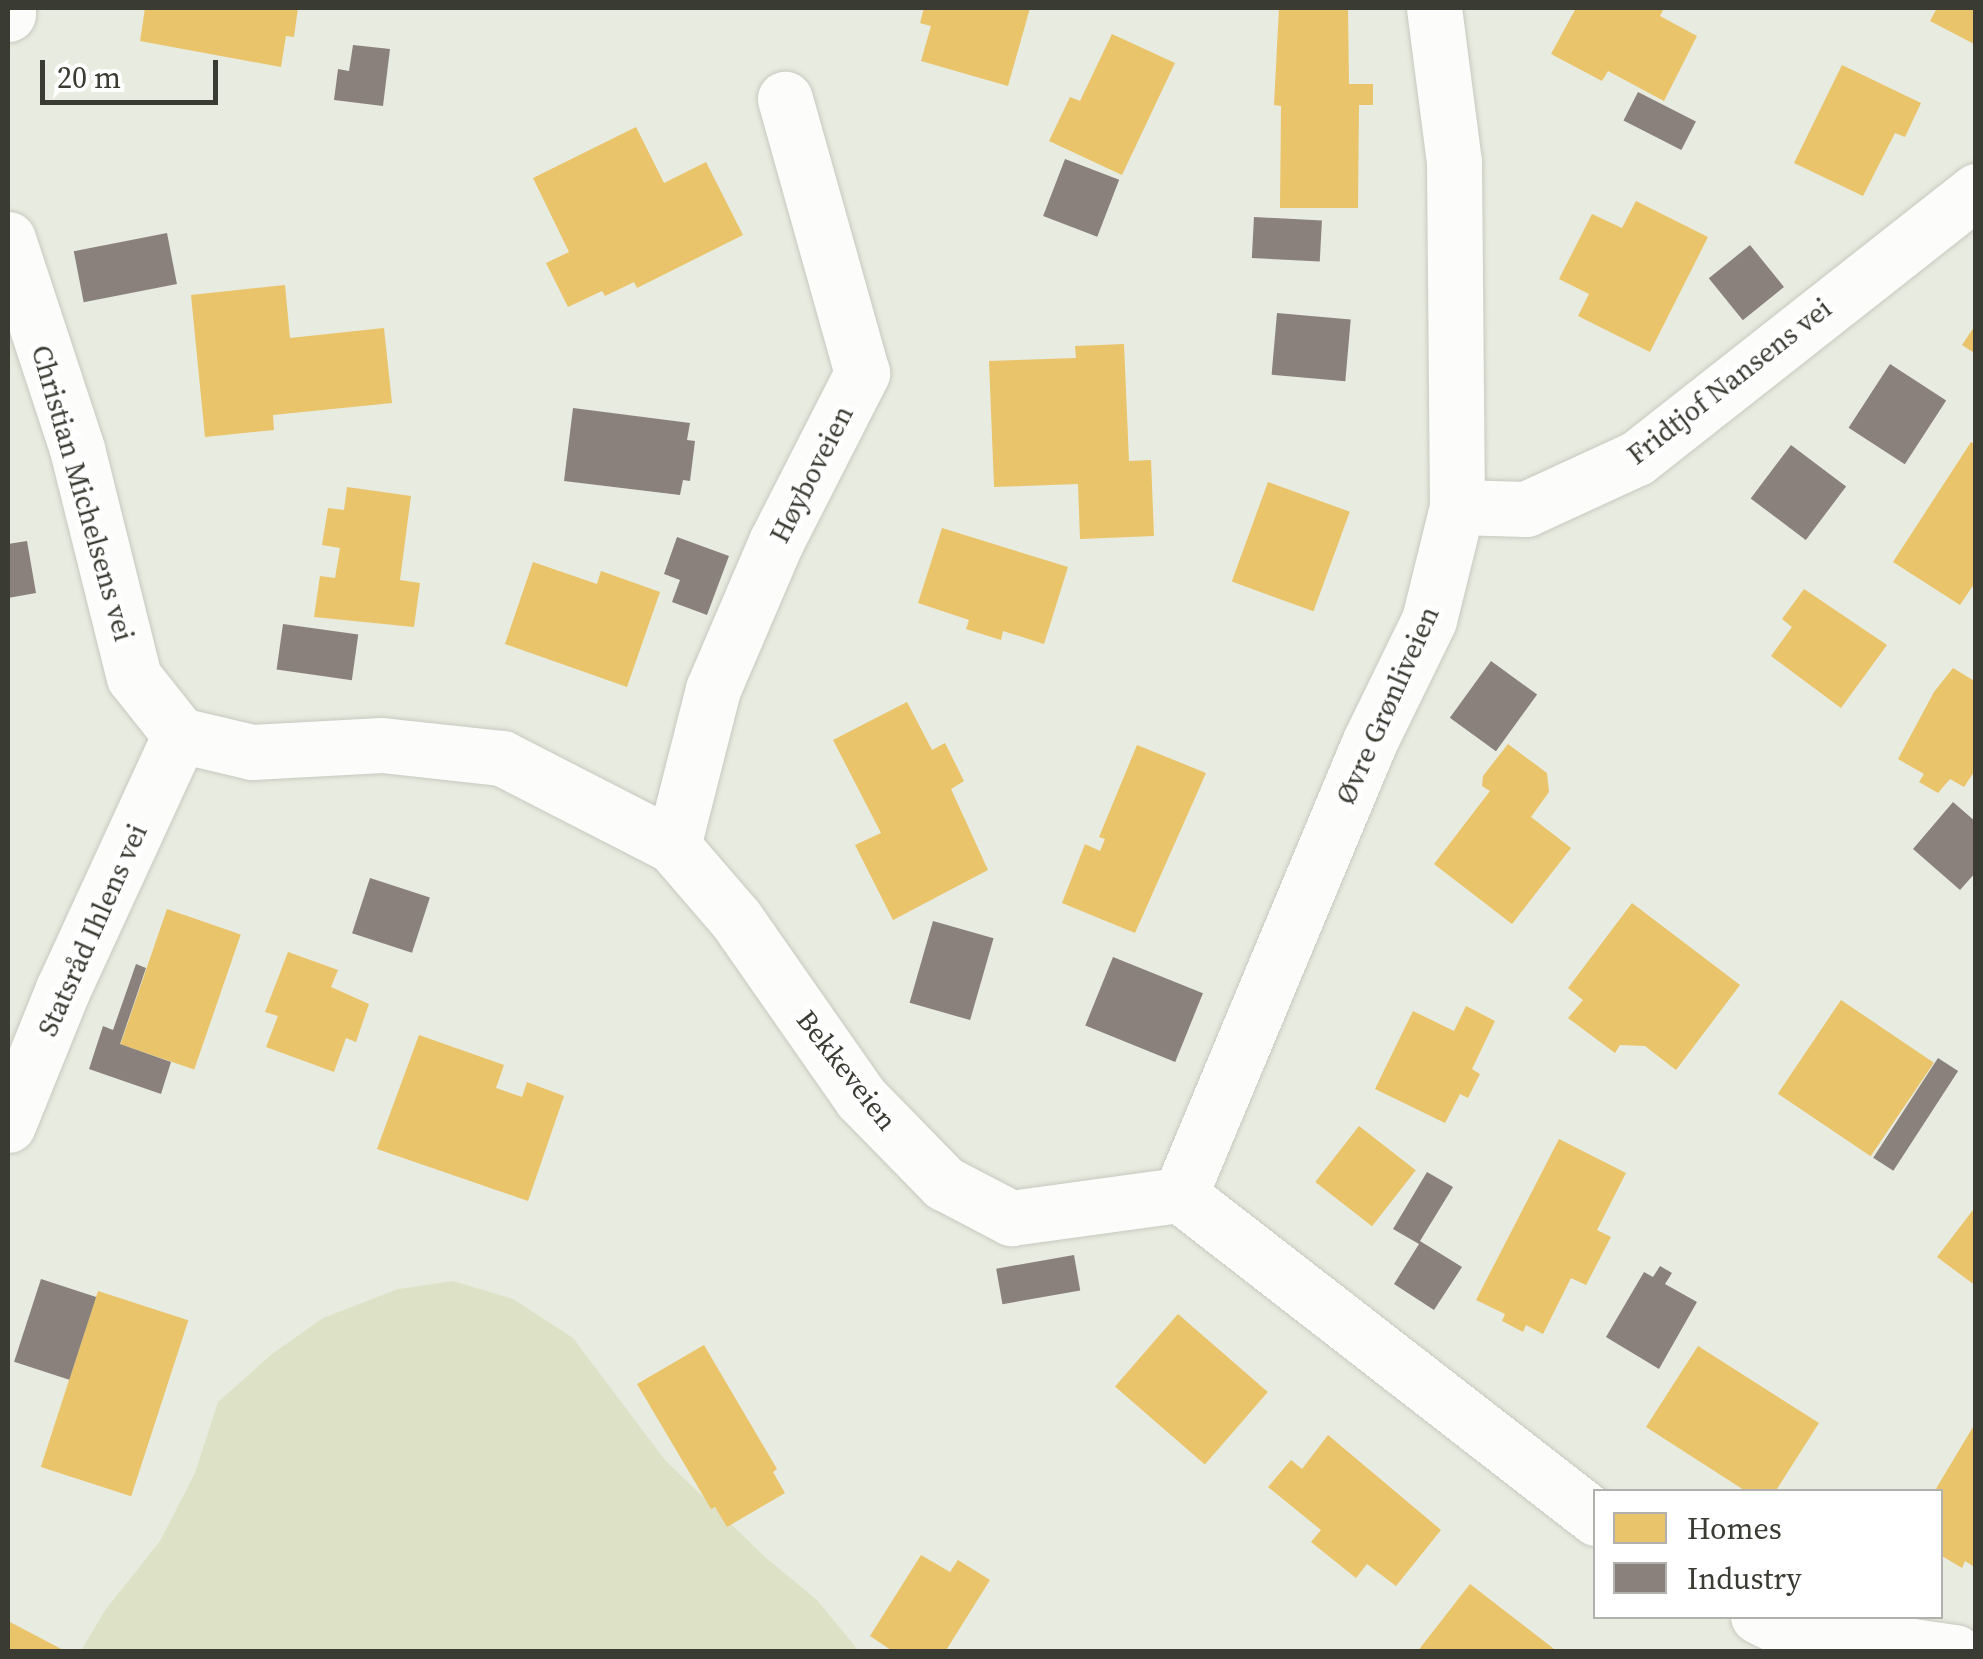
<!DOCTYPE html>
<html>
<head>
<meta charset="utf-8">
<style>
	body { margin:0 }
	#map { position:relative; width:1983px; height:1659px; overflow:hidden; background:#e8ebdf; font-family:"Source Serif 4",serif }
	div>[style] { position:absolute }
	.green>* { inset:0; background:#dde2c7 }
	.homes>* { inset:0; background:#e9c46a; transform-origin:0 0 }
	.industry>* { inset:0; background:#8a817c; transform-origin:0 0 }
	.roads { filter:drop-shadow(0 0 2px #c7c9c0) drop-shadow(0 0 2px #c7c9c0) }
	.minor>* { height:55px; margin:-27.5px; padding:0 27.5px; transform-origin:27.5px; border-radius:27.5px; background:#fcfcfa }
	span { translate:-50% -50%; white-space:nowrap; text-align:center; line-height:1.15; -webkit-text-stroke:10px #fff; paint-order:stroke }
	.street-label { font-size:28px; color:#3a3c33 }
	.frame { position:absolute; inset:0; border:10px solid #3a3c33; pointer-events:none }
	.legend { position:absolute; left:1593px; top:1489px; width:350px; height:130px; box-sizing:border-box; background:#fff; border:2px solid #b0b1ad; margin:0; padding:12px 18px; list-style:none; font-size:30px; color:#3a3c33 }
	.legend li { display:flex; align-items:center; gap:20px; height:50px }
	.legend b { width:50px; border:2px solid #b0b1ad }
	.scale { position:absolute; left:40px; top:60px; width:178px; height:45px; box-sizing:border-box; border:5px solid #3a3c33; border-top:0; padding-left:12px; font-size:30px; line-height:35px; white-space:nowrap; color:#3a3c33; -webkit-text-stroke:8px #fff; paint-order:stroke }
</style>
</head>
<body>
<div id="map">
	<div class="green">
		<i style="clip-path:polygon(453px 1281px,513px 1299px,573px 1338px,665px 1460px,765px 1557px,817px 1600px,859px 1651px,80px 1652px,106px 1609px,160px 1541px,195px 1473px,218px 1402px,272px 1354px,323px 1318px,398px 1289px)"></i>
	</div>
	<div class="homes">
		<i style="clip-path:polygon(145px 8px,298px 8px,294px 37px,286px 36px,281px 67px,140px 41px)"></i>
		<i style="clip-path:polygon(924px 8px,1030px 8px,1008px 86px,921px 61px,931px 26px,920px 23px)"></i>
		<i style="clip-path:polygon(1279px 8px,1348px 8px,1349px 84px,1373px 84px,1373px 105px,1359px 105px,1358px 208px,1280px 208px,1281px 106px,1274px 105px)"></i>
		<i style="clip-path:polygon(1576px 8px,1664px 8px,1660px 16px,1697px 36px,1664px 101px,1608px 71px,1602px 81px,1551px 54px)"></i>
		<i style="clip-path:polygon(1937px 8px,1976px 8px,1976px 45px,1930px 21px)"></i>
		<i style="clip-path:polygon(1112px 34px,1175px 63px,1122px 175px,1049px 141px,1070px 97px,1080px 101px)"></i>
		<i style="clip-path:polygon(1842px 65px,1921px 103px,1905px 137px,1895px 133px,1863px 196px,1794px 163px)"></i>
		<i style="clip-path:polygon(636px 127px,664px 183px,706px 162px,743px 235px,637px 288px,634px 282px,605px 296px,602px 291px,568px 307px,546px 263px,569px 252px,533px 178px)"></i>
		<i style="clip-path:polygon(1636px 201px,1708px 237px,1650px 352px,1578px 316px,1589px 294px,1559px 279px,1592px 214px,1622px 228px)"></i>
		<i style="clip-path:polygon(285px 285px,290px 338px,384px 328px,392px 403px,273px 415px,274px 430px,205px 437px,191px 295px)"></i>
		<i style="clip-path:polygon(1976px 324px,1976px 354px,1962px 345px)"></i>
		<i style="clip-path:polygon(1124px 344px,1129px 461px,1151px 460px,1154px 536px,1080px 539px,1078px 484px,994px 487px,989px 361px,1076px 358px,1075px 346px)"></i>
		<i style="clip-path:polygon(1971px 442px,1976px 445px,1976px 581px,1960px 605px,1893px 562px)"></i>
		<i style="left:1268px;top:482px;width:87px;height:106px;rotate:20deg"></i>
		<i style="clip-path:polygon(347px 487px,411px 496px,400px 580px,420px 583px,414px 627px,314px 617px,320px 576px,335px 578px,340px 548px,322px 545px,328px 508px,344px 510px)"></i>
		<i style="clip-path:polygon(942px 528px,1068px 567px,1044px 644px,1003px 631px,1001px 640px,966px 629px,969px 620px,918px 603px)"></i>
		<i style="clip-path:polygon(533px 562px,597px 584px,601px 571px,660px 592px,627px 687px,505px 644px)"></i>
		<i style="clip-path:polygon(1804px 589px,1887px 645px,1841px 708px,1771px 656px,1792px 627px,1782px 619px)"></i>
		<i style="clip-path:polygon(1953px 668px,1976px 682px,1976px 769px,1964px 787px,1950px 779px,1938px 793px,1919px 782px,1924px 774px,1898px 759px,1934px 692px)"></i>
		<i style="clip-path:polygon(907px 702px,932px 750px,945px 743px,964px 781px,951px 789px,988px 870px,893px 920px,855px 845px,881px 833px,833px 740px)"></i>
		<i style="clip-path:polygon(1508px 744px,1547px 773px,1549px 792px,1531px 817px,1571px 848px,1512px 924px,1434px 864px,1490px 791px,1482px 786px,1483px 776px)"></i>
		<i style="clip-path:polygon(1137px 745px,1206px 773px,1135px 933px,1062px 903px,1085px 844px,1100px 851px,1105px 839px,1099px 837px)"></i>
		<i style="clip-path:polygon(1632px 903px,1740px 985px,1676px 1070px,1645px 1046px,1620px 1045px,1615px 1053px,1568px 1018px,1583px 1000px,1568px 988px)"></i>
		<i style="left:167px;top:909px;width:78px;height:143px;rotate:19deg"></i>
		<i style="clip-path:polygon(288px 952px,338px 970px,331px 987px,369px 1004px,356px 1042px,346px 1038px,334px 1072px,266px 1047px,278px 1016px,265px 1012px)"></i>
		<i style="left:1841px;top:1000px;width:112px;height:113px;rotate:34deg"></i>
		<i style="clip-path:polygon(1466px 1006px,1495px 1021px,1472px 1069px,1480px 1074px,1468px 1098px,1460px 1094px,1445px 1123px,1375px 1089px,1413px 1011px,1454px 1031px)"></i>
		<i style="clip-path:polygon(419px 1035px,504px 1065px,496px 1088px,522px 1097px,527px 1082px,564px 1096px,528px 1201px,377px 1149px)"></i>
		<i style="left:1359px;top:1126px;width:72px;height:71px;rotate:38deg"></i>
		<i style="clip-path:polygon(1559px 1139px,1626px 1173px,1597px 1230px,1611px 1237px,1586px 1285px,1571px 1278px,1543px 1334px,1526px 1325px,1523px 1332px,1502px 1321px,1505px 1314px,1476px 1300px)"></i>
		<i style="clip-path:polygon(1976px 1206px,1976px 1286px,1937px 1257px)"></i>
		<i style="left:98px;top:1291px;width:95px;height:185px;rotate:18deg"></i>
		<i style="left:1178px;top:1314px;width:119px;height:96px;rotate:41deg"></i>
		<i style="clip-path:polygon(704px 1345px,777px 1469px,773px 1472px,785px 1493px,727px 1527px,715px 1507px,711px 1509px,637px 1384px)"></i>
		<i style="clip-path:polygon(1698px 1346px,1819px 1423px,1775px 1492px,1747px 1492px,1646px 1427px)"></i>
		<i style="clip-path:polygon(1976px 1422px,1976px 1568px,1965px 1561px,1962px 1568px,1942px 1556px,1940px 1492px,1934px 1492px)"></i>
		<i style="clip-path:polygon(1328px 1435px,1441px 1530px,1396px 1586px,1367px 1564px,1356px 1578px,1311px 1542px,1321px 1530px,1268px 1487px,1291px 1460px,1302px 1469px)"></i>
		<i style="clip-path:polygon(921px 1555px,950px 1572px,958px 1560px,990px 1580px,945px 1652px,894px 1652px,870px 1636px)"></i>
		<i style="clip-path:polygon(1470px 1584px,1558px 1652px,1417px 1652px)"></i>
		<i style="clip-path:polygon(8px 1621px,67px 1652px,8px 1652px)"></i>
	</div>
	<div class="industry">
		<i style="clip-path:polygon(353px 45px,390px 49px,383px 106px,334px 100px,338px 69px,349px 71px)"></i>
		<i style="left:1638px;top:92px;width:65px;height:32px;rotate:27deg"></i>
		<i style="left:1065px;top:159px;width:58px;height:61px;rotate:21deg"></i>
		<i style="left:1254px;top:217px;width:68px;height:41px;rotate:3deg"></i>
		<i style="left:167px;top:233px;width:52px;height:95px;rotate:79deg"></i>
		<i style="left:1750px;top:245px;width:54px;height:53px;rotate:51deg"></i>
		<i style="left:1277px;top:313px;width:74px;height:62px;rotate:5deg"></i>
		<i style="left:1890px;top:364px;width:67px;height:76px;rotate:33deg"></i>
		<i style="clip-path:polygon(573px 408px,690px 423px,687px 440px,695px 441px,690px 481px,683px 480px,680px 495px,564px 481px)"></i>
		<i style="left:1791px;top:445px;width:69px;height:67px;rotate:37deg"></i>
		<i style="clip-path:polygon(677px 537px,729px 556px,707px 615px,672px 602px,680px 580px,664px 574px)"></i>
		<i style="clip-path:polygon(27px 541px,36px 593px,8px 598px,8px 544px)"></i>
		<i style="left:283px;top:624px;width:76px;height:46px;rotate:8deg"></i>
		<i style="left:1491px;top:661px;width:57px;height:70px;rotate:36deg"></i>
		<i style="clip-path:polygon(1953px 802px,1976px 822px,1976px 872px,1960px 890px,1913px 849px)"></i>
		<i style="left:370px;top:878px;width:63px;height:58px;rotate:18deg"></i>
		<i style="left:933px;top:921px;width:63px;height:85px;rotate:16deg"></i>
		<i style="left:1113px;top:957px;width:97px;height:74px;rotate:22deg"></i>
		<i style="clip-path:polygon(136px 964px,146px 968px,120px 1044px,171px 1062px,161px 1094px,89px 1069px,103px 1026px,113px 1030px)"></i>
		<i style="left:1938px;top:1058px;width:24px;height:119px;rotate:33deg"></i>
		<i style="clip-path:polygon(1427px 1172px,1453px 1187px,1420px 1241px,1462px 1267px,1434px 1310px,1394px 1284px,1419px 1244px,1393px 1229px)"></i>
		<i style="left:1074px;top:1255px;width:36px;height:79px;rotate:80deg"></i>
		<i style="clip-path:polygon(1660px 1266px,1672px 1273px,1665px 1284px,1697px 1302px,1659px 1369px,1606px 1337px,1644px 1272px,1653px 1277px)"></i>
		<i style="left:41px;top:1279px;width:58px;height:87px;rotate:18deg"></i>
	</div>
	<div class="roads">
		<div class="minor">
			<i style="left:8px;top:14px;width:6px;rotate:-90deg"></i>
			<i style="left:8px;top:239px;width:221px;rotate:71.8deg"></i>
			<i style="left:77px;top:449px;width:235px;rotate:76deg"></i>
			<i style="left:134px;top:677px;width:74px;rotate:51.6deg"></i>
			<i style="left:1457px;top:507px;width:69px;rotate:1.7deg"></i>
			<i style="left:1526px;top:509px;width:122px;rotate:-24.7deg"></i>
			<i style="left:1637px;top:458px;width:432px;rotate:-38.2deg"></i>
			<i style="left:180px;top:735px;width:74px;rotate:13.3deg"></i>
			<i style="left:252px;top:752px;width:130px;rotate:-3.1deg"></i>
			<i style="left:382px;top:745px;width:121px;rotate:6.2deg"></i>
			<i style="left:502px;top:758px;width:192px;rotate:27.2deg"></i>
			<i style="left:673px;top:846px;width:96px;rotate:49.2deg"></i>
			<i style="left:736px;top:919px;width:218px;rotate:55.1deg"></i>
			<i style="left:861px;top:1098px;width:119px;rotate:45.7deg"></i>
			<i style="left:944px;top:1183px;width:76px;rotate:27.6deg"></i>
			<i style="left:1011px;top:1218px;width:171px;rotate:-7.8deg"></i>
			<i style="left:1180px;top:1195px;width:527px;rotate:37.83deg"></i>
			<i style="left:673px;top:846px;width:162px;rotate:-75.7deg"></i>
			<i style="left:713px;top:689px;width:160px;rotate:-66.8deg"></i>
			<i style="left:776px;top:542px;width:190px;rotate:-63deg"></i>
			<i style="left:862px;top:373px;width:285px;rotate:-105.7deg"></i>
			<i style="left:8px;top:1125px;width:147px;rotate:-68deg"></i>
			<i style="left:63px;top:989px;width:280px;rotate:-65.3deg"></i>
			<i style="left:1180px;top:1195px;width:490px;rotate:-67.3deg"></i>
			<i style="left:1369px;top:743px;width:137px;rotate:-64deg"></i>
			<i style="left:1429px;top:620px;width:116px;rotate:-76.1deg"></i>
			<i style="left:1457px;top:507px;width:345px;rotate:-90.5deg"></i>
			<i style="left:1454px;top:162px;width:155px;rotate:-97.4deg"></i>
			<i style="left:1758px;top:1616px;width:25px;rotate:26deg"></i>
			<i style="left:1781px;top:1627px;width:176px;rotate:8.2deg"></i>
		</div>
	</div>
	<div class="street-label">
		<span style="left:1729px;top:381px;rotate:-38deg">Fridtjof Nansens vei</span>
		<span style="left:811px;top:474px;rotate:-63deg">Høyboveien</span>
		<span style="left:83px;top:493px;rotate:74deg">Christian Michelsens vei</span>
		<span style="left:1387px;top:705px;rotate:-66deg">Øvre Grønliveien</span>
		<span style="left:92px;top:930px;rotate:-66deg">Statsråd Ihlens vei</span>
		<span style="left:847px;top:1070px;rotate:52deg">Bekkeveien</span>
	</div>
	<div class="frame"></div>
	<ul class="legend">
	<li><b style="height:28px;background:#e9c46a"></b>Homes</li>
	<li><b style="height:28px;background:#8a817c"></b>Industry</li>
	</ul>
	<div class="scale">20 m</div>
</div>
</body>
</html>
